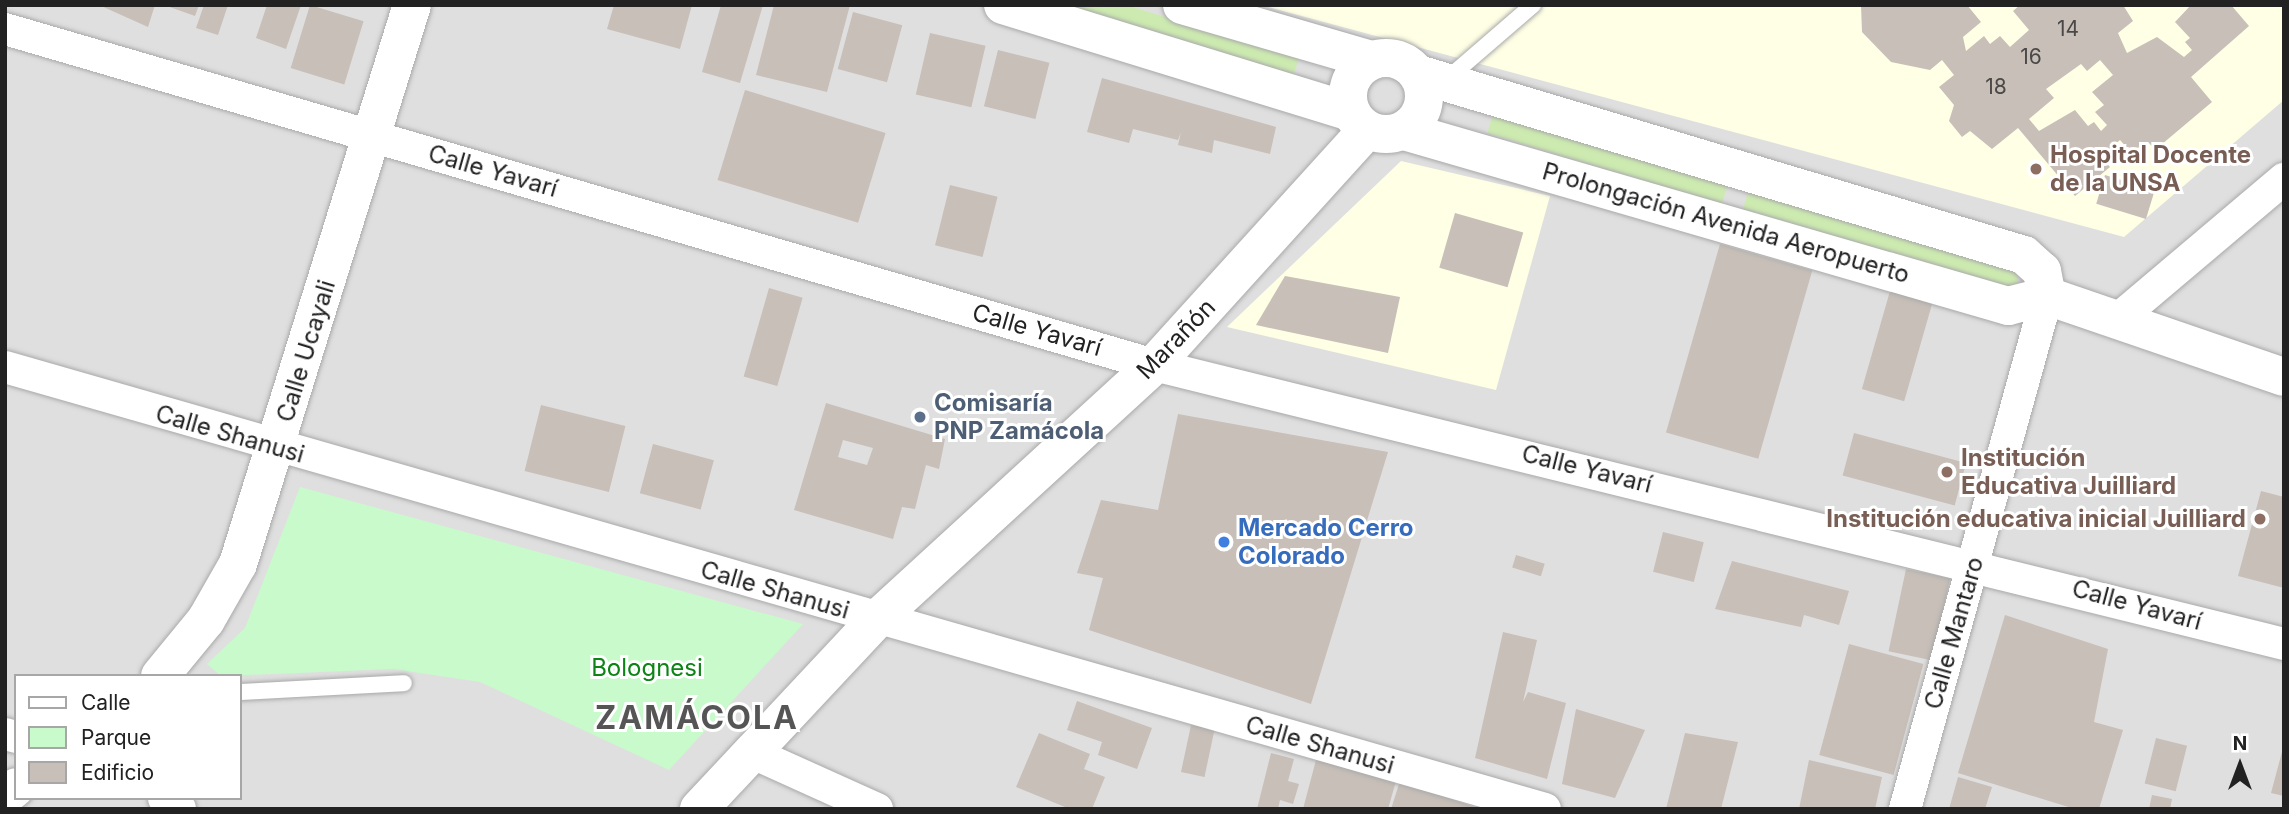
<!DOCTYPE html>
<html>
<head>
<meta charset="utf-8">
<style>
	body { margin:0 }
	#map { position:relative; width:2289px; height:814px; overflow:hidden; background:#f2efe9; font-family:Inter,sans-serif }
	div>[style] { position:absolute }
	.residential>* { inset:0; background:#e0dfdf }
	.education>* { inset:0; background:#ffffe5 }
	.grass>* { inset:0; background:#cdebb0; transform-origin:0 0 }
	.park>* { inset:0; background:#c8facc }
	.building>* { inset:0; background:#c7bfb8; transform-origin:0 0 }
	.roads { filter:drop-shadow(0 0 2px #a9a9a9) drop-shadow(0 0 2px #a9a9a9) }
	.service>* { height:16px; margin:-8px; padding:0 8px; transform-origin:8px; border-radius:8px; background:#fff }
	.minor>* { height:32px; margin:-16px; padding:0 16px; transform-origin:16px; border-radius:16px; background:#fff }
	.tertiary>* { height:38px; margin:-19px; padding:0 19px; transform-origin:19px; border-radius:19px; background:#fff }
	.tertiary>.ring { margin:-19px; padding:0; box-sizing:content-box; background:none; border:38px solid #fff; border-radius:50% }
	.dots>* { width:19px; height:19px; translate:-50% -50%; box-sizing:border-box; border:4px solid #fff; border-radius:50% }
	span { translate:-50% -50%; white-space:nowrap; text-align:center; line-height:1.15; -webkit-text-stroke:6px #fff; paint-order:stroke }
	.number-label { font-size:21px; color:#4b4948 }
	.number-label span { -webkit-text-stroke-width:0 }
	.education-label { font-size:24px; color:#785e54; font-weight:700 }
	.left { translate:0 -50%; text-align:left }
	.right { translate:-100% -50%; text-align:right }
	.street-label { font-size:24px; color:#222 }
	.service-label { font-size:24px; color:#4e5e75; font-weight:700 }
	.shop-label { font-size:24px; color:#366cbe; font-weight:700 }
	.park-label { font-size:24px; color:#0c8416 }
	.district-label { font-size:32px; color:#555; font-weight:700; letter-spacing:2px }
	.frame { position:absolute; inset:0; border:7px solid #222; pointer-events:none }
	.legend { position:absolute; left:14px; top:674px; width:228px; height:126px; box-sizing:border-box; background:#fff; border:2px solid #a7a7a7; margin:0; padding:9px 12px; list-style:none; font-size:21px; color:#222 }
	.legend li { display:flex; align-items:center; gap:14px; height:35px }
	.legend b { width:35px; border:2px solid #a7a7a7 }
	.north { position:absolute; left:2205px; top:730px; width:70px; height:70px; -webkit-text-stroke:5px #fff; paint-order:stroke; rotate:0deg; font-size:19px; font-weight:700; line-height:28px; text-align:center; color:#222 }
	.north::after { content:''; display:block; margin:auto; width:24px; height:32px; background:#222; clip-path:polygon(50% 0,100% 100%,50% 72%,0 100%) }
</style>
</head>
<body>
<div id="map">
	<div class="residential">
		<i style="clip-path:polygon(evenodd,5px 5px,2284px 5px,2284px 809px,5px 809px,5px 5px,16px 676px,240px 676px,240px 798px,16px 798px,16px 676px)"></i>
	</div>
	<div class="education">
		<i style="clip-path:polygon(1261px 5px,2284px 5px,2284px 100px,2124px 237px)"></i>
		<i style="clip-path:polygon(1401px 161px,1550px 196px,1496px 390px,1227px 327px)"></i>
	</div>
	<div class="grass">
		<i style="clip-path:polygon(1065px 5px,1126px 5px,1299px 58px,1293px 76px)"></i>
		<i style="left:1494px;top:111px;width:245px;height:23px;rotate:17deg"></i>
		<i style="clip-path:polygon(1749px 189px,2018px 272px,2018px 285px,2005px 288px,1743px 209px)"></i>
	</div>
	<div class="park">
		<i style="clip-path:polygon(300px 487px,803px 624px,669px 770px,480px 682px,393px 669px,221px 676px,207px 664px,245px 628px)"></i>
	</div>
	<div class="building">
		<i style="clip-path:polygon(99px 5px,155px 5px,148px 27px)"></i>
		<i style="clip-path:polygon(164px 5px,199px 5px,195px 16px)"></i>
		<i style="clip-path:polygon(204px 5px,228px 5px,218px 35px,196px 28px)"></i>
		<i style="clip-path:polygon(267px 5px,301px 5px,286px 49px,256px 38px)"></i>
		<i style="left:310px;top:5px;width:56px;height:66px;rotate:17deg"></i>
		<i style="clip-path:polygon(614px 5px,692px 5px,680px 49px,607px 29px)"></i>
		<i style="clip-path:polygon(721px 5px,763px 5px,740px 83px,702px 72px)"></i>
		<i style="clip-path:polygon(774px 5px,850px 5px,827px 92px,756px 75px)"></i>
		<i style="clip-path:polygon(evenodd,1861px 5px,1967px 5px,1981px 22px,1963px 37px,1966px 51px,1984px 36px,1990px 44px,2000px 36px,2010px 47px,2029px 30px,2013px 11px,2020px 5px,2123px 5px,2133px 21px,2118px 33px,2127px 53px,2157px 37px,2184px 57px,2192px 50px,2185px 42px,2190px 38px,2175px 22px,2191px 5px,2231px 5px,2249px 26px,2191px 77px,2212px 102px,2155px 150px,2149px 143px,2130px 151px,2120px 140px,2101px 156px,2110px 167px,2075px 196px,2018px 128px,1992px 149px,1970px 131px,1962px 137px,1949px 121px,1954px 105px,1939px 87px,1954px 75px,1942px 60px,1930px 70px,1891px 62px,1862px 32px,1861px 5px,2100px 60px,2113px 75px,2092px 92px,2104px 105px,2095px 112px,2107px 125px,2101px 131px,2094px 122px,2088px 126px,2075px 110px,2039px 131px,2029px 119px,2054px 98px,2046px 89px,2081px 64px,2087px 71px,2100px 60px)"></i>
		<i style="left:853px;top:12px;width:51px;height:59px;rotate:15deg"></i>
		<i style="left:930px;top:33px;width:57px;height:63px;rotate:13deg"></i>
		<i style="left:998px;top:50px;width:53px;height:58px;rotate:14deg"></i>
		<i style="clip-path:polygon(1102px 78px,1276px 127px,1270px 154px,1214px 140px,1212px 153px,1178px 145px,1181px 132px,1178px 140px,1133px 129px,1129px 143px,1087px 132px)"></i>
		<i style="left:745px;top:90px;width:147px;height:94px;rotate:17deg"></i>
		<i style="left:2105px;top:175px;width:52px;height:30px;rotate:17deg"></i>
		<i style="left:950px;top:185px;width:49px;height:62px;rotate:14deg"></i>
		<i style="left:1455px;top:213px;width:71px;height:57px;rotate:16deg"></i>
		<i style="left:1720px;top:244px;width:96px;height:196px;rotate:16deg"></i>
		<i style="clip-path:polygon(1285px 276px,1400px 297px,1388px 353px,1256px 325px)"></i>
		<i style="left:769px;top:288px;width:35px;height:92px;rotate:16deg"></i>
		<i style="left:1890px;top:291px;width:44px;height:102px;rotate:16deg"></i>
		<i style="clip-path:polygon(evenodd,826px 403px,945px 439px,939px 469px,926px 465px,915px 509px,902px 507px,893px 539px,794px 510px,826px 403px,843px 440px,873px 448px,867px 465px,838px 457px,843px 440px)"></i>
		<i style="left:541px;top:405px;width:87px;height:68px;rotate:14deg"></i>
		<i style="clip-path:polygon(1178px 414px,1388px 452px,1311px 704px,1089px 630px,1103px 578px,1077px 573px,1101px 500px,1158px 510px)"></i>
		<i style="left:1854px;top:433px;width:116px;height:44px;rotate:15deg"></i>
		<i style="left:653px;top:444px;width:63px;height:51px;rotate:15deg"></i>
		<i style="clip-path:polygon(2261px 491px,2284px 497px,2284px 588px,2238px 576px)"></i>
		<i style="left:1663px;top:532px;width:42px;height:41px;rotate:14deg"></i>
		<i style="left:1516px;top:555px;width:30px;height:13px;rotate:17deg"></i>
		<i style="clip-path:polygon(1732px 561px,1849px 591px,1839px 625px,1804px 615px,1801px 627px,1715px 609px)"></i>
		<i style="left:1906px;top:569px;width:45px;height:84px;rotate:12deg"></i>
		<i style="clip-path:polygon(2005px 615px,2108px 649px,2094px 722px,2123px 730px,2099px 809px,2075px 809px,1958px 773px)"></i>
		<i style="clip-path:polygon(1503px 632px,1537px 640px,1523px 702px,1528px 692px,1566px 703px,1547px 779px,1475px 758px)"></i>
		<i style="left:1849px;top:644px;width:77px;height:115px;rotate:15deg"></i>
		<i style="clip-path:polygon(1077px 701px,1152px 728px,1137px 769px,1098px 755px,1102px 742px,1067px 730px)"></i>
		<i style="clip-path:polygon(1576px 709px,1645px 730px,1615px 798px,1562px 784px)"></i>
		<i style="left:1191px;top:725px;width:24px;height:48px;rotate:12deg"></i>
		<i style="clip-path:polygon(1039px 733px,1090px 754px,1084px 769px,1105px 777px,1092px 809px,1070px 809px,1016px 787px)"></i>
		<i style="clip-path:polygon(1685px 733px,1738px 742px,1721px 809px,1666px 809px)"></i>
		<i style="left:2156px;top:738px;width:32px;height:47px;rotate:14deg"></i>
		<i style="clip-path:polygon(2283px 748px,2284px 749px,2284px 796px,2271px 793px)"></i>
		<i style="clip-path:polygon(1271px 753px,1294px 759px,1288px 781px,1299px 784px,1293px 804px,1280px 800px,1278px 809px,1257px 809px)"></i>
		<i style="clip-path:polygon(1316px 760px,1396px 781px,1388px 809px,1303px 809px)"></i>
		<i style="clip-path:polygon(1809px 760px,1882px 777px,1875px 809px,1799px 809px)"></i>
		<i style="clip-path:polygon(1958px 777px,1992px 787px,1985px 809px,1949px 809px)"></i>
		<i style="clip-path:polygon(1400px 781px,1477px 808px,1477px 809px,1391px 809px)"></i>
		<i style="clip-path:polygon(2152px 795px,2172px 799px,2170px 809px,2149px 809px)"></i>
	</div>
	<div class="roads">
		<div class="service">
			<i style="left:1446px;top:80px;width:115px;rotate:-40.8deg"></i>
			<i style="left:240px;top:692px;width:164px;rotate:-3.1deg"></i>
		</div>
		<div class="minor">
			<i style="left:5px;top:29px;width:1197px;rotate:16.3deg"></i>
			<i style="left:1154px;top:365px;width:1164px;rotate:13.87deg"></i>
			<i style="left:2117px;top:320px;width:219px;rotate:-40.2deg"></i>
			<i style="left:5px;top:367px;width:1602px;rotate:16.01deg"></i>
			<i style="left:5px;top:734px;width:11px;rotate:15deg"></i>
			<i style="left:755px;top:754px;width:134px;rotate:24.3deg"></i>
			<i style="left:1905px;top:809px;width:532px;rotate:-74.53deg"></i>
		</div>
		<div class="tertiary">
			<i style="left:1003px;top:5px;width:364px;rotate:17.1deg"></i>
			<i style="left:1182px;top:5px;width:197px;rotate:16.2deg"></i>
			<i class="ring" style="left:1348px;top:58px;width:38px;height:38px"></i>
			<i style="left:1418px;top:74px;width:632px;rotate:16.63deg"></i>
			<i style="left:2024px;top:255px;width:24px;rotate:42deg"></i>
			<i style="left:2042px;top:271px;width:25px;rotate:79deg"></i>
			<i style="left:1404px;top:131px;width:629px;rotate:16.16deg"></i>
			<i style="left:2008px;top:306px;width:40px;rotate:-14.4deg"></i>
			<i style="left:2047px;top:296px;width:250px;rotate:18.9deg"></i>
			<i style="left:160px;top:676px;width:72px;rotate:-50.6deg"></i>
			<i style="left:206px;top:620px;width:64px;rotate:-60.3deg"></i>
			<i style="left:238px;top:564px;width:585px;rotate:-72.71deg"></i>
			<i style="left:5px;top:796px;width:14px;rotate:-39deg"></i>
			<i style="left:167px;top:798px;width:15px;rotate:48deg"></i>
			<i style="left:699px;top:809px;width:260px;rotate:-46.9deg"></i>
			<i style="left:877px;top:619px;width:376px;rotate:-42.5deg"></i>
			<i style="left:1154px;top:365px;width:317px;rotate:-47.8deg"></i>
		</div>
	</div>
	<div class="dots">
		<i style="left:2036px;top:169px;background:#8d6e63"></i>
		<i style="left:920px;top:417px;background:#5c6f8a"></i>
		<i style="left:1947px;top:472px;background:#8d6e63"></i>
		<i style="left:2260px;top:519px;background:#8d6e63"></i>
		<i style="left:1224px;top:542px;background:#3f7fe0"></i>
	</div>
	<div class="number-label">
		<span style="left:2068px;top:29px">14</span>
		<span style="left:2031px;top:57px">16</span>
		<span style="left:1996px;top:87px">18</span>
	</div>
	<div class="education-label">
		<span class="left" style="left:2050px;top:169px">Hospital Docente<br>de la UNSA</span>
		<span class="left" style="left:1961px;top:472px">Institución<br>Educativa Juilliard</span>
		<span class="right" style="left:2246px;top:519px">Institución educativa inicial Juilliard</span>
	</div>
	<div class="street-label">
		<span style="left:493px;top:171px;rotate:16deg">Calle Yavarí</span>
		<span style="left:1726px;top:223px;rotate:16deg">Prolongación Avenida Aeropuerto</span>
		<span style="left:1037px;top:330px;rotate:16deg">Calle Yavarí</span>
		<span style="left:1176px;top:339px;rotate:-46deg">Marañón</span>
		<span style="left:306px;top:351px;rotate:-73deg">Calle Ucayali</span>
		<span style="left:230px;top:434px;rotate:16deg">Calle Shanusi</span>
		<span style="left:1587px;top:469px;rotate:14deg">Calle Yavarí</span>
		<span style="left:775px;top:590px;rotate:16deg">Calle Shanusi</span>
		<span style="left:2137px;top:605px;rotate:15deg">Calle Yavarí</span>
		<span style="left:1954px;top:633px;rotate:-74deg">Calle Mantaro</span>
		<span style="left:1320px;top:745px;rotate:16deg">Calle Shanusi</span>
	</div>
	<div class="service-label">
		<span class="left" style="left:934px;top:417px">Comisaría<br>PNP Zamácola</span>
	</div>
	<div class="shop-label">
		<span class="left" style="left:1238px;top:542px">Mercado Cerro<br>Colorado</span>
	</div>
	<div class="park-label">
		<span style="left:647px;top:668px">Bolognesi</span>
	</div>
	<div class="district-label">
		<span style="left:697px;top:718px">ZAMÁCOLA</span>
	</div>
	<div class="frame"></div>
	<ul class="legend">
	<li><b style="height:9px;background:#fff"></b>Calle</li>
	<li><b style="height:19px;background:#c8facc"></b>Parque</li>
	<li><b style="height:19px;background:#c7bfb8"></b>Edificio</li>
	</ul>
	<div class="north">N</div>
</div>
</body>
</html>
